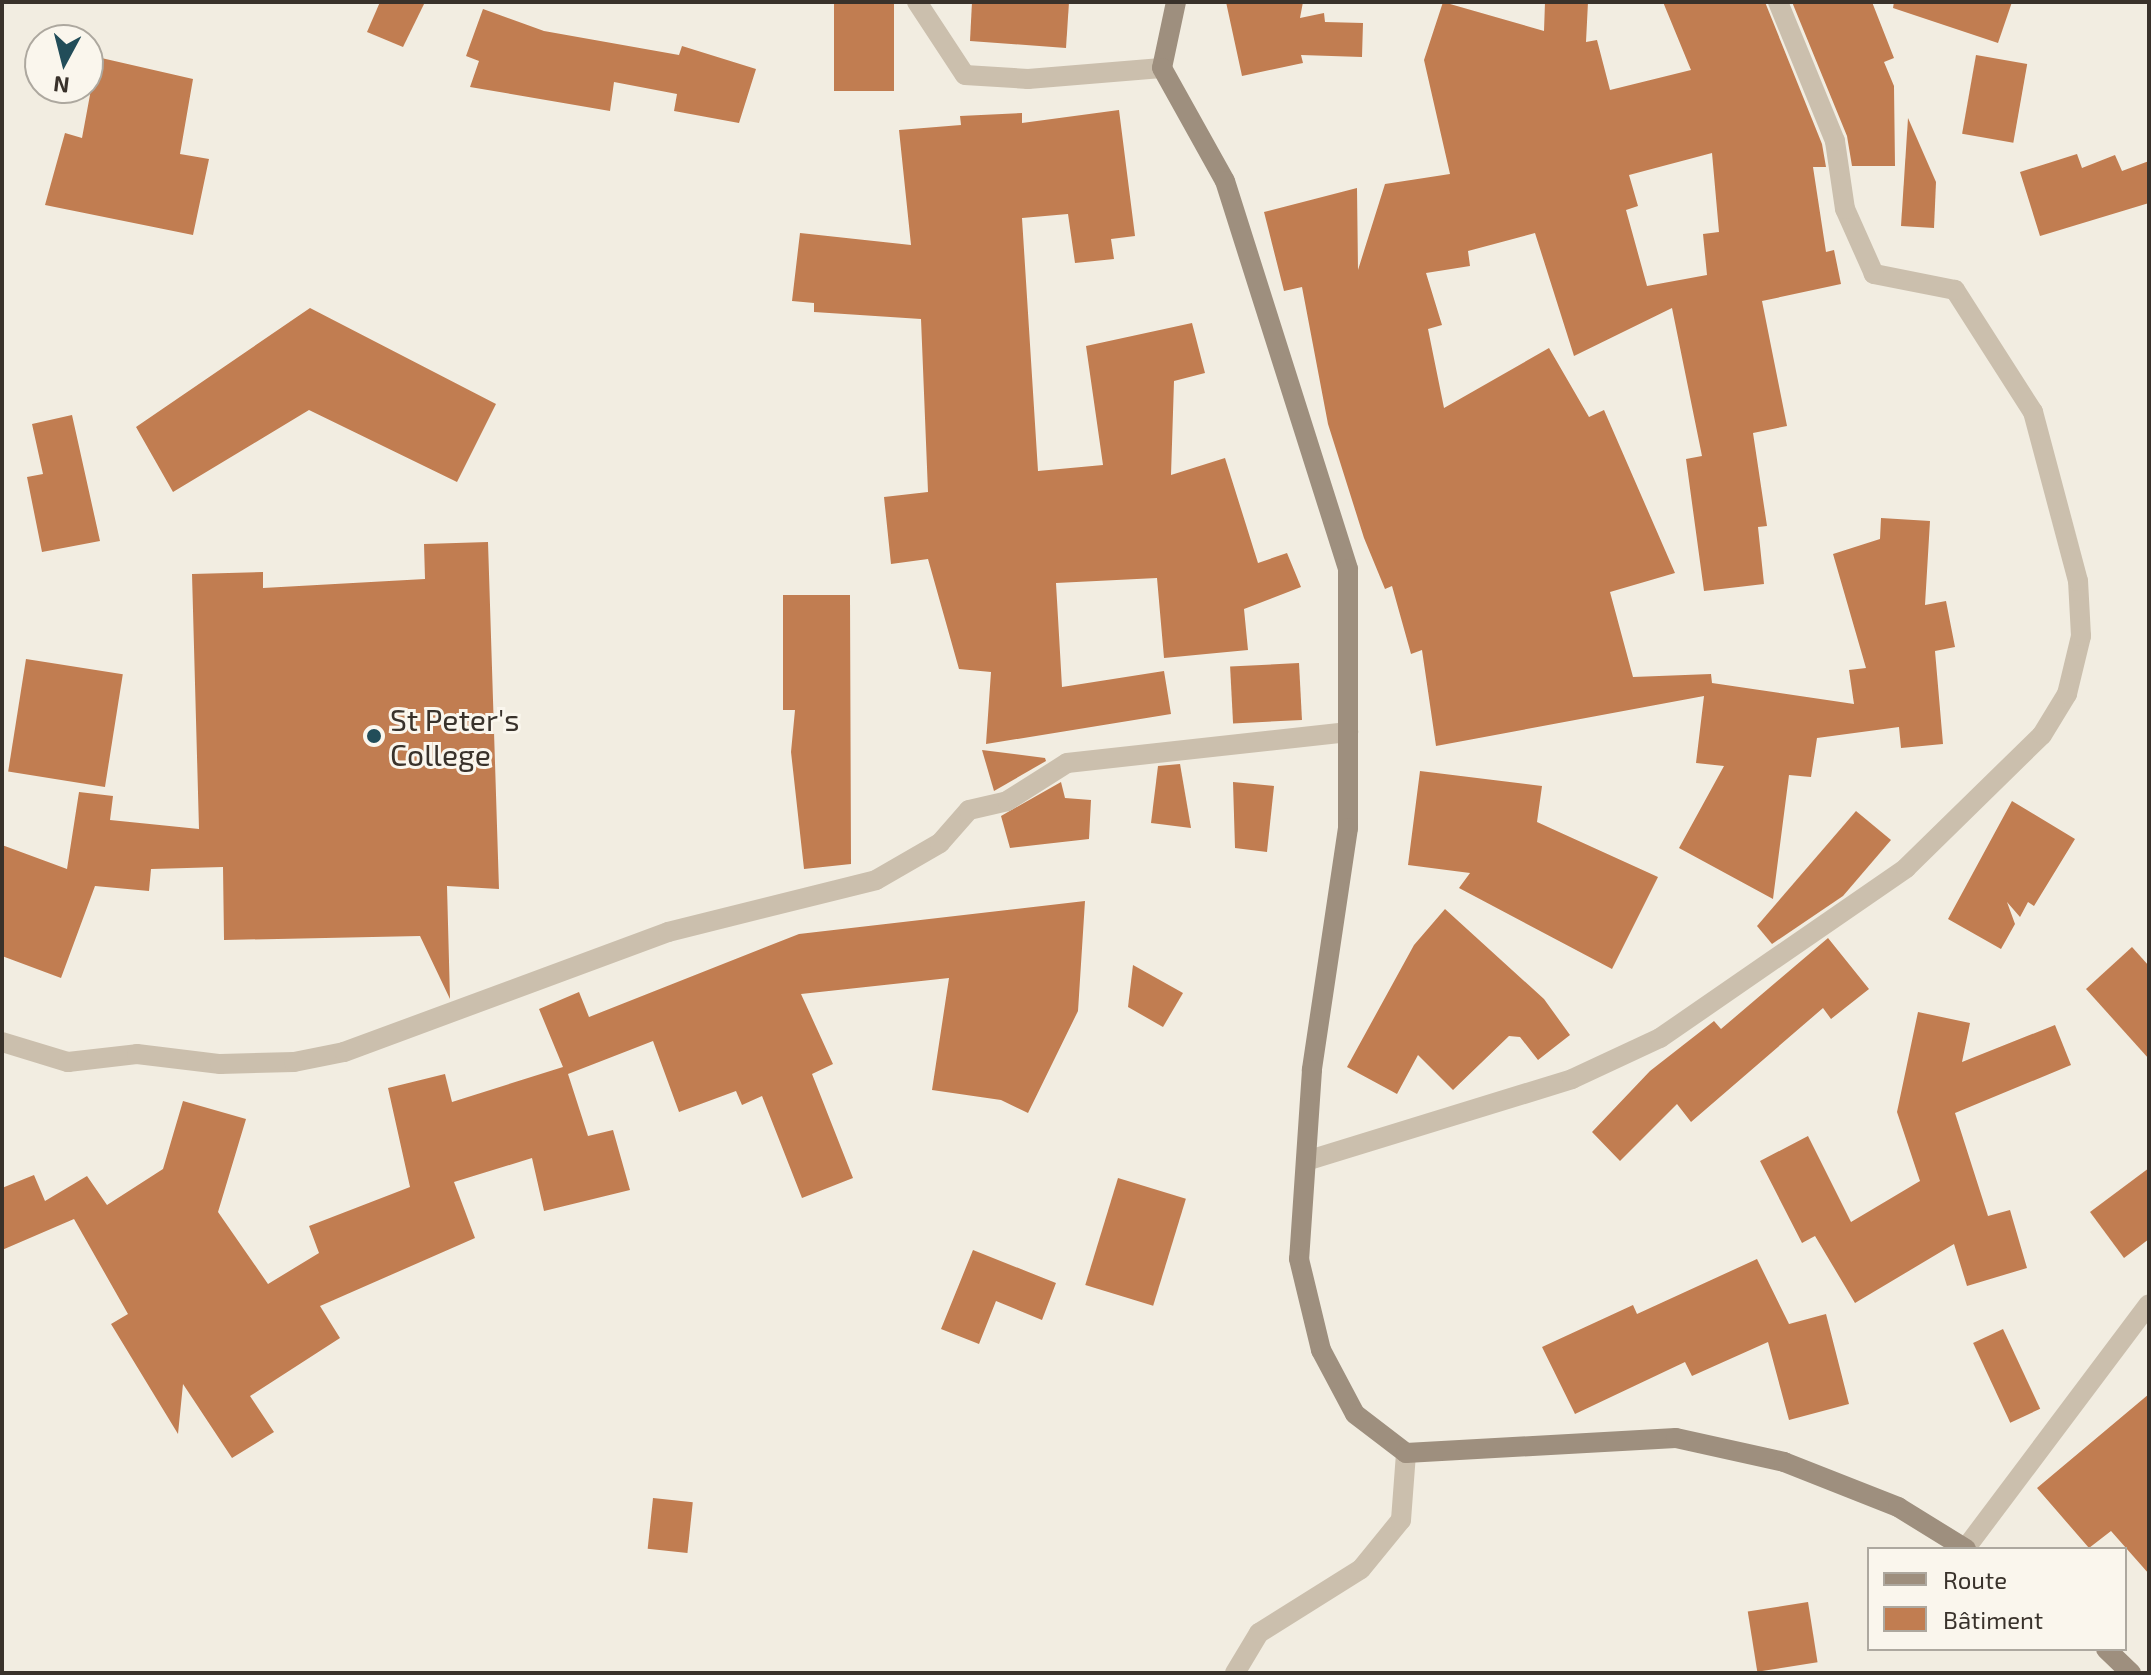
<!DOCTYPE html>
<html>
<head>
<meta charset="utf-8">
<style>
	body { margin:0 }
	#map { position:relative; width:2151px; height:1675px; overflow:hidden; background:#f2ede1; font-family:"Exo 2",sans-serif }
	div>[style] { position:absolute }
	.building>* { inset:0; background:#c17d51; transform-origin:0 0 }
	.minor>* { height:20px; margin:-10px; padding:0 10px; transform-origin:10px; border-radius:10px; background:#cbbfad }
	.secondary>* { height:20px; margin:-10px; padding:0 10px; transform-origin:10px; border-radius:10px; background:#9e8f7e }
	.dots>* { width:22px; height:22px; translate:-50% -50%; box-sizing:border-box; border:4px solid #faf6ed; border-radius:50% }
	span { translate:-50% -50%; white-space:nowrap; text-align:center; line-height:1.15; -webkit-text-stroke:6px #faf6ed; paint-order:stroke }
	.poi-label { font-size:30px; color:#39322b }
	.left { translate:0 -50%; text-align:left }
	.frame { position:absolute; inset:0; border:4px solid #39322b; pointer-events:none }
	.legend { position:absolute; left:1867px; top:1547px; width:260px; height:104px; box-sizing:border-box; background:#faf6ed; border:2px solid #ada89f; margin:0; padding:10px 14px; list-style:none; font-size:24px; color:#39322b }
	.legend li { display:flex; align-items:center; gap:16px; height:40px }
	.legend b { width:40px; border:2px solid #ada89f }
	.north { position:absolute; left:24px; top:24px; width:80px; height:80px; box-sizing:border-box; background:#faf6ed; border:2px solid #ada89f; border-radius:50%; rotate:187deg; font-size:22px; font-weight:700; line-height:32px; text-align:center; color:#39322b }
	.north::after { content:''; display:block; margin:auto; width:28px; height:36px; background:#224d59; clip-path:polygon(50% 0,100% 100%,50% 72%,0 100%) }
</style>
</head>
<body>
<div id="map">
	<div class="building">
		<i style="clip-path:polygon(380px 2px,425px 2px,403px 47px,367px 32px)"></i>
		<i style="left:834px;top:2px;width:60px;height:89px"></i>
		<i style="clip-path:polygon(972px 2px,1069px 2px,1066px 48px,970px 41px)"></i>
		<i style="clip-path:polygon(1226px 2px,1303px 2px,1300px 18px,1324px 13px,1325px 22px,1363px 23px,1362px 57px,1301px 55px,1303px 63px,1242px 76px)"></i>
		<i style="clip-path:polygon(evenodd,1443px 2px,1544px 31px,1545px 2px,1588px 2px,1586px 42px,1597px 40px,1610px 90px,1691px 70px,1663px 2px,1765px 2px,1822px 144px,1826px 167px,1813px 167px,1826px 252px,1834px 250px,1841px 284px,1762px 301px,1787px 426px,1753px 433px,1767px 526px,1758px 527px,1764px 584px,1704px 591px,1686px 459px,1702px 456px,1672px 308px,1574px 356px,1535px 233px,1468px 251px,1470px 266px,1426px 273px,1442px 325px,1428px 329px,1444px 408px,1549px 348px,1589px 417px,1604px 410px,1675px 573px,1610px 592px,1633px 677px,1711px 674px,1712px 683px,1854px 704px,1849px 670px,1866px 668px,1833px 554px,1880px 539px,1881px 518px,1930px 521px,1925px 605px,1946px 601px,1955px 647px,1935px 651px,1943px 744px,1901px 748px,1899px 727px,1817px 738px,1811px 777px,1789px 775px,1773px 899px,1679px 848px,1724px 766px,1696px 763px,1704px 696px,1436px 746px,1422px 650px,1411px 654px,1392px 586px,1385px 589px,1364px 538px,1328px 424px,1302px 287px,1284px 291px,1264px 212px,1357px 188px,1358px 270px,1385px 184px,1450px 174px,1424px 60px,1443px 2px,1712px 153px,1719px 232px,1703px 234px,1707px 275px,1647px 286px,1626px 210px,1638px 206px,1629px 175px,1712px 153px)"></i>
		<i style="clip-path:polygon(1792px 2px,1872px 2px,1894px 58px,1884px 62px,1894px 86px,1895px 166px,1852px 166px,1847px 136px)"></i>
		<i style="clip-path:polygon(1894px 2px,2012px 2px,1998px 43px,1893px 8px)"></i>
		<i style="clip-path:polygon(483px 9px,544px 31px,679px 55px,682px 46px,756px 69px,739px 123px,674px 111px,677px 94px,614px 82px,610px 111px,470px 87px,479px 61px,466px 56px)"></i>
		<i style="left:1976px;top:55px;width:52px;height:80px;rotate:10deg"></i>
		<i style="clip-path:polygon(97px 57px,193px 79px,180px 154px,209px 159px,193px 235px,45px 205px,65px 133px,82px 138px)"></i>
		<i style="clip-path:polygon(1119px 110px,1135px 236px,1111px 239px,1114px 259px,1075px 263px,1068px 214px,1022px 218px,1038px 471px,1103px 465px,1086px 346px,1192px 323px,1205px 373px,1174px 381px,1171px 475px,1225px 458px,1258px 563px,1287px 553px,1301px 587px,1244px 609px,1248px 650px,1164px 658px,1157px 578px,1056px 583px,1062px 687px,1164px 671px,1171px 714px,986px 744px,991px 672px,959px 669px,928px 559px,891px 564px,884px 497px,928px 492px,921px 319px,814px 312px,814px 303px,792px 301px,800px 233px,911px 245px,899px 130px,961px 125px,960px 116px,1022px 113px,1022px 123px)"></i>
		<i style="clip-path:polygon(1908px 118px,1936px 182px,1934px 228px,1901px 226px)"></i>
		<i style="clip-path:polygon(2077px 154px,2082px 168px,2115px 155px,2122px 171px,2149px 161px,2149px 203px,2040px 236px,2020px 172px)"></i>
		<i style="clip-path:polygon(310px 308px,496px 404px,457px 482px,309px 410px,173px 492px,136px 427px)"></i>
		<i style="clip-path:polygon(72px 415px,100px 541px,42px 552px,27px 477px,43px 474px,32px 424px)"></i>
		<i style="clip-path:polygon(488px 542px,499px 889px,447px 886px,450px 999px,420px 936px,224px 940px,223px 867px,151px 869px,149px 891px,95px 886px,61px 978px,2px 956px,2px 845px,67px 869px,79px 792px,113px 796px,110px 820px,199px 829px,192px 574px,263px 572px,263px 588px,425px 579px,424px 544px)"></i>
		<i style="clip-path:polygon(783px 595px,850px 595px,851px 864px,804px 869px,791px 752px,795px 710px,783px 710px)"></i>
		<i style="left:26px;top:659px;width:98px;height:114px;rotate:9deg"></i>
		<i style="left:1299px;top:663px;width:57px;height:69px;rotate:87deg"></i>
		<i style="clip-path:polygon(982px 750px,1045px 758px,1046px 761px,994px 791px)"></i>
		<i style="clip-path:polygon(1180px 764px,1191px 828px,1151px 823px,1158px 766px)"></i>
		<i style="clip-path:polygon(1420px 771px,1542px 786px,1537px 822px,1658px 877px,1612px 969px,1459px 888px,1470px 873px,1408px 865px)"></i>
		<i style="clip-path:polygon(1061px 782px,1065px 798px,1091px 800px,1089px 839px,1010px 848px,1001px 816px)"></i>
		<i style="clip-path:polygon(1233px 782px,1274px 786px,1267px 852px,1235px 848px)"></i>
		<i style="clip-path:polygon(2012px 801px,2075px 839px,2034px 906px,2028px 902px,2020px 917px,2007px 902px,2015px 924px,2001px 949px,1948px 919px)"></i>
		<i style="clip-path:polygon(1856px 811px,1891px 840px,1843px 896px,1772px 944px,1757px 926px)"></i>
		<i style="clip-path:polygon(1085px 901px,1078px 1011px,1028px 1113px,1001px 1100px,932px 1090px,949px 978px,801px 994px,833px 1064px,812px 1074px,853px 1178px,802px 1198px,762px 1096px,742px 1105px,736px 1091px,679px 1112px,653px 1041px,568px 1074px,588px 1136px,613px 1130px,630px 1190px,544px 1211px,532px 1158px,454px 1182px,475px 1238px,320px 1306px,340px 1338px,250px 1396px,274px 1432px,232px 1458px,183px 1384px,178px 1434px,111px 1324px,128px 1314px,74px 1219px,2px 1250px,2px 1188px,34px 1175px,45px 1201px,87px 1176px,107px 1205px,163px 1169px,183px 1101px,246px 1119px,218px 1212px,268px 1284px,319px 1253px,309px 1226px,410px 1187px,388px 1088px,445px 1074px,452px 1102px,563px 1067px,539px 1009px,579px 992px,589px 1017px,799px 934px)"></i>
		<i style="clip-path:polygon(1445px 909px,1544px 999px,1570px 1035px,1538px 1060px,1520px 1037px,1509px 1036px,1453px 1090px,1418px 1055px,1397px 1094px,1347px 1067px,1414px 945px)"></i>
		<i style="clip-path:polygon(1828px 938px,1869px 989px,1831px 1019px,1823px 1008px,1691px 1122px,1677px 1104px,1620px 1161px,1592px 1132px,1650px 1071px,1714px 1021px,1721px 1029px)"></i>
		<i style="clip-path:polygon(2132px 947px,2149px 966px,2149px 1059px,2086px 989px)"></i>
		<i style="clip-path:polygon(1133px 965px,1183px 993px,1163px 1027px,1128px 1007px)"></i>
		<i style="clip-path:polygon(1918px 1012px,1970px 1023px,1962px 1062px,2055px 1025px,2071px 1065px,1955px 1113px,1988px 1216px,2010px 1210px,2027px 1268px,1967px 1286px,1954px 1244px,1855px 1303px,1815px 1236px,1802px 1243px,1760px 1161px,1808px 1136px,1851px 1222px,1920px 1181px,1897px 1112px)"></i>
		<i style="clip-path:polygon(2149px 1168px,2149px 1239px,2124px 1258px,2090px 1212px)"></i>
		<i style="left:1118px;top:1178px;width:71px;height:112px;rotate:17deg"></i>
		<i style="clip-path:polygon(973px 1250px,1056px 1283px,1042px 1320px,996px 1301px,979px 1344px,941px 1329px)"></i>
		<i style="clip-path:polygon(1757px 1259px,1789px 1324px,1826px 1314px,1849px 1404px,1789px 1420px,1768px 1342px,1692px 1376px,1685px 1362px,1575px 1414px,1542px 1347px,1633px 1305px,1637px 1314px)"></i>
		<i style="left:2003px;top:1329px;width:88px;height:33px;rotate:65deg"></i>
		<i style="clip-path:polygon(2149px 1394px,2149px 1574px,2111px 1531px,2089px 1548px,2037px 1488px)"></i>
		<i style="left:653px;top:1498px;width:40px;height:51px;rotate:6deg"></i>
		<i style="left:1808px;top:1602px;width:61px;height:61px;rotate:81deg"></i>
	</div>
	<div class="minor">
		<i style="left:917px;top:2px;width:87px;rotate:56.7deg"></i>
		<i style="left:965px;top:75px;width:63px;rotate:3.6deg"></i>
		<i style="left:1028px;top:79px;width:134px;rotate:-4.7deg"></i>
		<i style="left:2px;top:1042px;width:69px;rotate:16.9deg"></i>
		<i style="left:68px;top:1062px;width:69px;rotate:-6.6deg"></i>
		<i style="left:137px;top:1054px;width:84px;rotate:6.9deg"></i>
		<i style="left:220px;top:1064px;width:74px;rotate:-1.5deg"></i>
		<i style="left:294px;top:1062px;width:51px;rotate:-11.3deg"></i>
		<i style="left:344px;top:1052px;width:346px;rotate:-20.3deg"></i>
		<i style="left:668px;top:932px;width:214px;rotate:-14deg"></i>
		<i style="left:876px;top:880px;width:74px;rotate:-30deg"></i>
		<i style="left:940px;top:843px;width:44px;rotate:-48.7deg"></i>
		<i style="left:969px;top:810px;width:39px;rotate:-13deg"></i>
		<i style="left:1007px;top:801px;width:71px;rotate:-32.3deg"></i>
		<i style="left:1067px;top:763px;width:283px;rotate:-6.3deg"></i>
		<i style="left:1306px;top:1161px;width:278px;rotate:-17.1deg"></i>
		<i style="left:1572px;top:1079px;width:97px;rotate:-25deg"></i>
		<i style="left:1660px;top:1038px;width:299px;rotate:-34.6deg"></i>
		<i style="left:1906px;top:868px;width:190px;rotate:-44.4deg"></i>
		<i style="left:2042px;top:735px;width:48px;rotate:-58.6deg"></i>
		<i style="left:2067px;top:694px;width:60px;rotate:-76.4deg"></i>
		<i style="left:2081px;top:636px;width:55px;rotate:-93.1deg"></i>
		<i style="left:2078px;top:581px;width:175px;rotate:-104.9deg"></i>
		<i style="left:2033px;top:412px;width:145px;rotate:-122.6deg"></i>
		<i style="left:1955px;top:290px;width:83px;rotate:-168.8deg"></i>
		<i style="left:1874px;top:274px;width:71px;rotate:-114deg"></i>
		<i style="left:1845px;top:209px;width:69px;rotate:-98.4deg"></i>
		<i style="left:1835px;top:141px;width:150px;rotate:-112.3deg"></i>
		<i style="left:1965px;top:1549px;width:306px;rotate:-53.1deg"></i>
		<i style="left:1235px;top:1673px;width:47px;rotate:-59deg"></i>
		<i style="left:1259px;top:1633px;width:120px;rotate:-32.1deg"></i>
		<i style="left:1361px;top:1569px;width:63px;rotate:-50.8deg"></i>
		<i style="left:1401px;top:1520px;width:67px;rotate:-85.7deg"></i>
	</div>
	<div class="secondary">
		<i style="left:1176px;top:2px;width:67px;rotate:102deg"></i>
		<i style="left:1162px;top:68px;width:129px;rotate:60.9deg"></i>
		<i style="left:1225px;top:181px;width:407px;rotate:72.4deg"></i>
		<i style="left:1348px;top:569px;width:259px;rotate:90deg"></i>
		<i style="left:1348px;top:828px;width:245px;rotate:98.5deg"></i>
		<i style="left:1312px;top:1070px;width:189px;rotate:93.9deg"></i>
		<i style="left:1299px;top:1259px;width:94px;rotate:76.4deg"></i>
		<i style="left:1321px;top:1350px;width:72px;rotate:62deg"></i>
		<i style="left:1355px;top:1414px;width:64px;rotate:37.4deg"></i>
		<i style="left:1406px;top:1453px;width:270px;rotate:-3.2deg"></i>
		<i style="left:1676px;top:1438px;width:111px;rotate:12.5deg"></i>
		<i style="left:1784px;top:1462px;width:123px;rotate:21.5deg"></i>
		<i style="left:1898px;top:1507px;width:80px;rotate:31.7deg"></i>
		<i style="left:2106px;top:1649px;width:35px;rotate:44deg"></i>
	</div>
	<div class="dots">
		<i style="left:374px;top:736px;background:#224d59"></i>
	</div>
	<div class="poi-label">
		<span class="left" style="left:390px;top:736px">St Peter's<br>College</span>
	</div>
	<div class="frame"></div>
	<ul class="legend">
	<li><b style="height:10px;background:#9e8f7e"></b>Route</li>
	<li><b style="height:22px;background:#c17d51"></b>Bâtiment</li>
	</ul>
	<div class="north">N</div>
</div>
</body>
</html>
